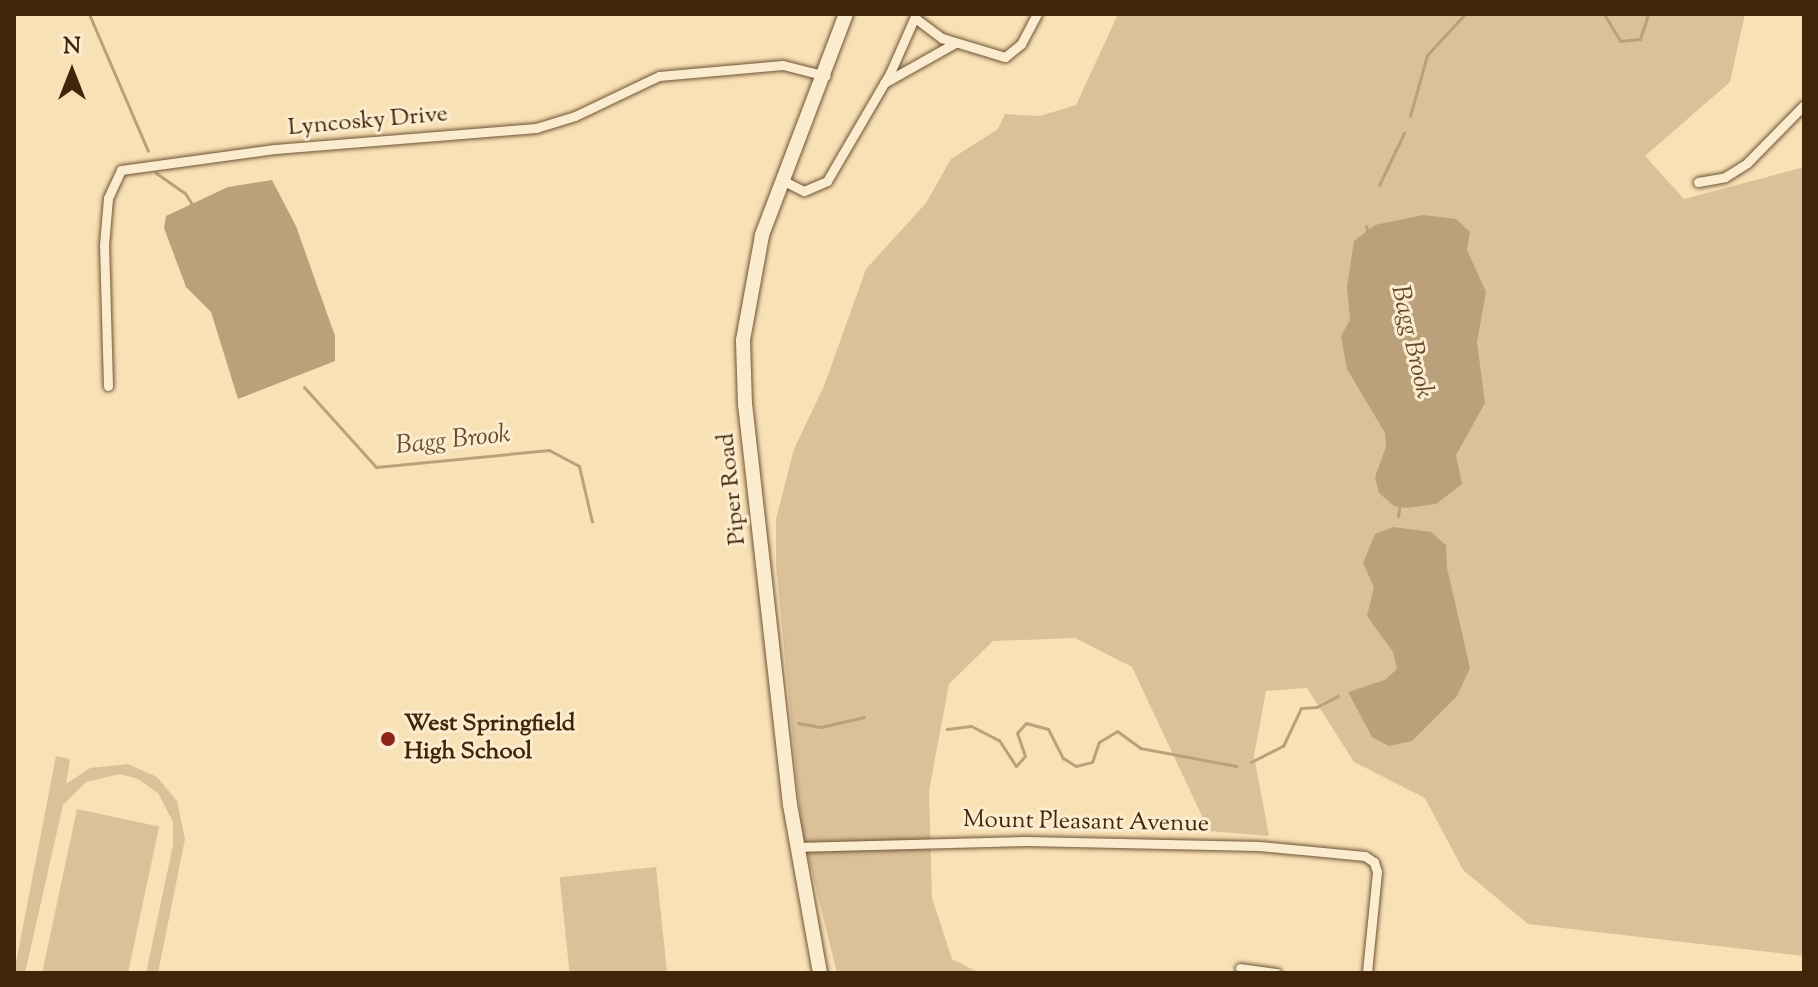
<!DOCTYPE html>
<html>
<head>
<meta charset="utf-8">
<style>
	body { margin:0 }
	#map { position:relative; width:1818px; height:987px; overflow:hidden; background:#f9e1b6; font-family:"Sorts Mill Goudy",serif }
	div>[style] { position:absolute }
	.green>* { inset:0; background:#dac199; transform-origin:0 0 }
	.water>* { inset:0; background:#baa17b }
	.stream>* { height:3px; margin:-1.5px; padding:0 1.5px; transform-origin:1.5px; border-radius:1.5px; background:#baa17b }
	.roads { filter:drop-shadow(0 0 2px #6e5434) drop-shadow(0 0 2px #6e5434) }
	.street>* { height:9px; margin:-4.5px; padding:0 4.5px; transform-origin:4.5px; border-radius:4.5px; background:#fbecd0 }
	.secondary>* { height:14px; margin:-7px; padding:0 7px; transform-origin:7px; border-radius:7px; background:#fbecd0 }
	.dots>* { width:22px; height:22px; translate:-50% -50%; box-sizing:border-box; border:4px solid #fbecd0; border-radius:50% }
	span { translate:-50% -50%; white-space:nowrap; text-align:center; line-height:1.15; -webkit-text-stroke:6px #fbecd0; paint-order:stroke }
	.street-label { font-size:24px; color:#402509 }
	.poi-label { font-size:24px; color:#402509; font-weight:700 }
	.left { translate:0 -50%; text-align:left }
	.water-label { font-size:26px; color:#654a2b; font-style:italic }
	.frame { position:absolute; inset:0; border:16px solid #402509; pointer-events:none }
	.north { position:absolute; left:32px; top:32px; width:80px; height:80px; -webkit-text-stroke:6px #fbecd0; paint-order:stroke; rotate:0deg; font-size:22px; font-weight:700; line-height:32px; text-align:center; color:#402509 }
	.north::after { content:''; display:block; margin:auto; width:28px; height:36px; background:#402509; clip-path:polygon(50% 0,100% 100%,50% 72%,0 100%) }
</style>
</head>
<body>
<div id="map">
	<div class="green">
		<i style="clip-path:polygon(1118px 14px,1745px 14px,1730px 82px,1645px 156px,1684px 199px,1804px 167px,1804px 956px,1528px 924px,1463px 870px,1425px 798px,1354px 762px,1307px 688px,1266px 691px,1254px 756px,1269px 836px,1209px 831px,1132px 667px,1075px 638px,993px 641px,949px 684px,929px 791px,932px 898px,952px 959px,980px 973px,837px 973px,802px 832px,776px 566px,776px 519px,794px 449px,824px 386px,866px 269px,926px 203px,951px 159px,998px 129px,1005px 114px,1040px 116px,1076px 105px)"></i>
		<i style="clip-path:polygon(56px 756px,70px 759px,66px 784px,90px 768px,128px 764px,157px 777px,177px 801px,185px 839px,158px 973px,146px 973px,173px 845px,173px 822px,158px 793px,138px 779px,120px 774px,86px 782px,63px 805px,25px 973px,14px 973px)"></i>
		<i style="left:77px;top:809px;width:84px;height:167px;rotate:12deg"></i>
		<i style="left:656px;top:867px;width:107px;height:97px;rotate:84deg"></i>
	</div>
	<div class="water">
		<i style="clip-path:polygon(272px 180px,296px 226px,335px 336px,335px 361px,238px 399px,211px 312px,186px 287px,164px 228px,166px 216px,228px 187px)"></i>
		<i style="clip-path:polygon(1423px 215px,1456px 219px,1470px 232px,1467px 250px,1486px 292px,1477px 342px,1485px 403px,1456px 455px,1462px 484px,1436px 504px,1407px 508px,1394px 506px,1379px 493px,1375px 477px,1386px 447px,1385px 433px,1347px 369px,1341px 336px,1350px 320px,1347px 287px,1354px 241px,1375px 225px)"></i>
		<i style="clip-path:polygon(1393px 527px,1431px 532px,1446px 545px,1447px 568px,1470px 668px,1457px 696px,1412px 741px,1389px 746px,1372px 737px,1348px 692px,1385px 680px,1397px 669px,1393px 652px,1367px 616px,1374px 587px,1363px 563px,1375px 534px)"></i>
	</div>
	<div class="stream">
		<i style="left:89px;top:14px;width:149px;rotate:66.7deg"></i>
		<i style="left:1604px;top:14px;width:31px;rotate:59deg"></i>
		<i style="left:1620px;top:41px;width:20px;rotate:-6deg"></i>
		<i style="left:1640px;top:39px;width:26px;rotate:-72deg"></i>
		<i style="left:1410px;top:116px;width:63px;rotate:-74.4deg"></i>
		<i style="left:1427px;top:55px;width:56px;rotate:-47.2deg"></i>
		<i style="left:156px;top:173px;width:35px;rotate:35deg"></i>
		<i style="left:185px;top:193px;width:13px;rotate:58deg"></i>
		<i style="left:1379px;top:185px;width:58px;rotate:-64.3deg"></i>
		<i style="left:1366px;top:226px;width:8px;rotate:76deg"></i>
		<i style="left:304px;top:387px;width:108px;rotate:48deg"></i>
		<i style="left:376px;top:467px;width:174px;rotate:-5.6deg"></i>
		<i style="left:549px;top:450px;width:34px;rotate:28deg"></i>
		<i style="left:579px;top:466px;width:57px;rotate:76.9deg"></i>
		<i style="left:1398px;top:516px;width:12px;rotate:-81deg"></i>
		<i style="left:798px;top:723px;width:23px;rotate:10deg"></i>
		<i style="left:821px;top:727px;width:44px;rotate:-13.1deg"></i>
		<i style="left:947px;top:729px;width:24px;rotate:-7deg"></i>
		<i style="left:971px;top:726px;width:31px;rotate:27deg"></i>
		<i style="left:999px;top:740px;width:31px;rotate:57deg"></i>
		<i style="left:1016px;top:766px;width:13px;rotate:-48deg"></i>
		<i style="left:1025px;top:756px;width:24px;rotate:-109deg"></i>
		<i style="left:1017px;top:733px;width:13px;rotate:-48deg"></i>
		<i style="left:1026px;top:723px;width:23px;rotate:15deg"></i>
		<i style="left:1048px;top:729px;width:33px;rotate:63deg"></i>
		<i style="left:1063px;top:758px;width:15px;rotate:32deg"></i>
		<i style="left:1076px;top:766px;width:16px;rotate:-14deg"></i>
		<i style="left:1092px;top:762px;width:21px;rotate:-71deg"></i>
		<i style="left:1099px;top:742px;width:21px;rotate:-31deg"></i>
		<i style="left:1117px;top:731px;width:29px;rotate:36deg"></i>
		<i style="left:1140px;top:748px;width:98px;rotate:10.6deg"></i>
		<i style="left:1251px;top:762px;width:36px;rotate:-27deg"></i>
		<i style="left:1283px;top:746px;width:42px;rotate:-64.7deg"></i>
		<i style="left:1301px;top:708px;width:16px;rotate:-4deg"></i>
		<i style="left:1317px;top:707px;width:24px;rotate:-28deg"></i>
	</div>
	<div class="roads">
		<div class="street">
			<i style="left:915px;top:18px;width:34px;rotate:37deg"></i>
			<i style="left:942px;top:38px;width:66px;rotate:16.8deg"></i>
			<i style="left:1005px;top:57px;width:21px;rotate:-39deg"></i>
			<i style="left:1021px;top:44px;width:34px;rotate:-62deg"></i>
			<i style="left:884px;top:83px;width:81px;rotate:-29.4deg"></i>
			<i style="left:784px;top:181px;width:22px;rotate:27deg"></i>
			<i style="left:804px;top:191px;width:25px;rotate:-23deg"></i>
			<i style="left:827px;top:181px;width:125px;rotate:-59.7deg"></i>
			<i style="left:890px;top:73px;width:64px;rotate:-66.2deg"></i>
			<i style="left:1698px;top:182px;width:27px;rotate:-10deg"></i>
			<i style="left:1725px;top:177px;width:26px;rotate:-32deg"></i>
			<i style="left:1747px;top:163px;width:81px;rotate:-45.5deg"></i>
			<i style="left:108px;top:386px;width:141px;rotate:-91.6deg"></i>
			<i style="left:104px;top:245px;width:47px;rotate:-85.1deg"></i>
			<i style="left:108px;top:198px;width:31px;rotate:-65deg"></i>
			<i style="left:121px;top:170px;width:155px;rotate:-7.8deg"></i>
			<i style="left:275px;top:149px;width:262px;rotate:-4.6deg"></i>
			<i style="left:536px;top:128px;width:41px;rotate:-17.1deg"></i>
			<i style="left:575px;top:116px;width:93px;rotate:-25.5deg"></i>
			<i style="left:659px;top:76px;width:124px;rotate:-5.1deg"></i>
			<i style="left:783px;top:65px;width:44px;rotate:14.3deg"></i>
			<i style="left:795px;top:847px;width:231px;rotate:-1.5deg"></i>
			<i style="left:1026px;top:841px;width:233px;rotate:1.2deg"></i>
			<i style="left:1259px;top:846px;width:106px;rotate:5.4deg"></i>
			<i style="left:1365px;top:856px;width:11px;rotate:34deg"></i>
			<i style="left:1374px;top:862px;width:10px;rotate:73deg"></i>
			<i style="left:1377px;top:872px;width:101px;rotate:95.7deg"></i>
			<i style="left:1240px;top:968px;width:37px;rotate:8deg"></i>
		</div>
		<div class="secondary">
			<i style="left:820px;top:973px;width:171px;rotate:-100.1deg"></i>
			<i style="left:790px;top:805px;width:403px;rotate:-96.4deg"></i>
			<i style="left:745px;top:405px;width:65px;rotate:-91.8deg"></i>
			<i style="left:743px;top:340px;width:107px;rotate:-79.7deg"></i>
			<i style="left:762px;top:235px;width:236px;rotate:-69.2deg"></i>
		</div>
	</div>
	<div class="dots">
		<i style="left:388px;top:739px;background:#8f2418"></i>
	</div>
	<div class="street-label">
		<span style="left:368px;top:122px;rotate:-5deg">Lyncosky Drive</span>
		<span style="left:733px;top:489px;rotate:-96deg">Piper Road</span>
		<span style="left:1086px;top:823px;rotate:1deg">Mount Pleasant Avenue</span>
	</div>
	<div class="poi-label">
		<span class="left" style="left:404px;top:739px">West Springfield<br>High School</span>
	</div>
	<div class="water-label">
		<span style="left:1411px;top:342px;rotate:77deg">Bagg Brook</span>
		<span style="left:453px;top:441px;rotate:-6deg">Bagg Brook</span>
	</div>
	<div class="frame"></div>
	<div class="north">N</div>
</div>
</body>
</html>
